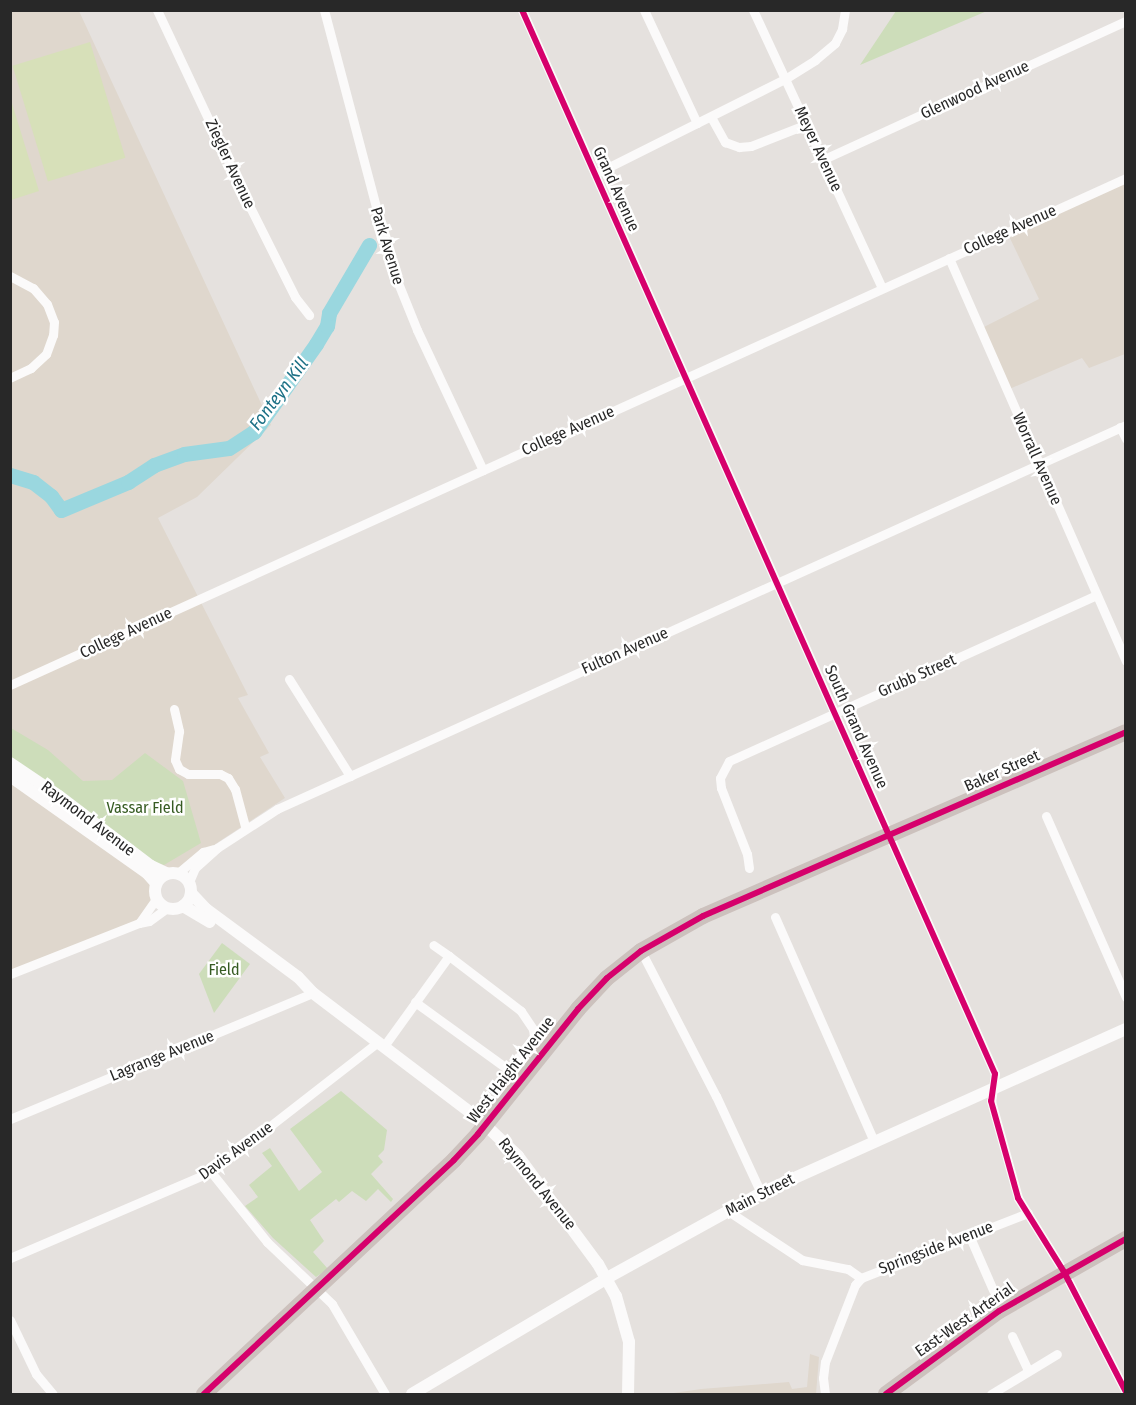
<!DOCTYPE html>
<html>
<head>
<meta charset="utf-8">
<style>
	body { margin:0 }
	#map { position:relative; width:1136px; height:1405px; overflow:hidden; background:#e5e1de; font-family:"Fira Sans Condensed",sans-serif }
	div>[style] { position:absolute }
	.education>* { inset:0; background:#dfd7cd }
	.green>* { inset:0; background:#cdddba }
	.pitch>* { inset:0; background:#d7e0b9; transform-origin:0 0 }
	.river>* { height:15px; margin:-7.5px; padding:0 7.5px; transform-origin:7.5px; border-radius:7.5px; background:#9ad7df }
	.street>* { height:9px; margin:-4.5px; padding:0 4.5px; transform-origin:4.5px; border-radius:4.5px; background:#fbfafa }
	.secondary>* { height:12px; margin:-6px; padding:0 6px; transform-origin:6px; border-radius:6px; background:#fbfafa }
	.secondary>.ring { margin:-6px; padding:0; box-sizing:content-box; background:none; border:12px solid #fbfafa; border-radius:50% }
	.highway>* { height:16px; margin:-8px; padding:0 8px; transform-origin:8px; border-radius:8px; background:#ccc1bd }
	.cycleway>* { height:6px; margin:-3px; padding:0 3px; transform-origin:3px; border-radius:3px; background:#d6006c }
	span { translate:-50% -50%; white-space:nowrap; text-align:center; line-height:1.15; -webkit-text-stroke:5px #fff; paint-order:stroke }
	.street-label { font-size:16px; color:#282828 }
	.park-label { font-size:16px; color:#365b22 }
	.water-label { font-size:18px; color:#1d7186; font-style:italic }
	.frame { position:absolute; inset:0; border:12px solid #282828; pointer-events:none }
</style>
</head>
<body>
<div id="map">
	<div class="education">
		<i style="clip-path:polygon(11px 11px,79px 11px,271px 425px,197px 497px,158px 518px,248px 695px,238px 698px,269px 753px,260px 757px,285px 798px,182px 866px,157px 879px,153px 898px,139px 920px,11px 974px)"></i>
		<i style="clip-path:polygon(1125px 178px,1125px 354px,1089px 368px,1082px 358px,1007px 390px,980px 329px,1039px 299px,1007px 232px)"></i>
		<i style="clip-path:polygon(810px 1354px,819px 1357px,816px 1394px,667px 1394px,701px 1389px,789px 1382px,792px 1389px,807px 1387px)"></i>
	</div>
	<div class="green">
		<i style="clip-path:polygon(896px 11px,896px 10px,987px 11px,860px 65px)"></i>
		<i style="clip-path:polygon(11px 728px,48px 750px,83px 781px,112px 780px,145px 753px,183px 781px,201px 843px,164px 865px,143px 859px,11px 763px)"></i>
		<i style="clip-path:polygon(222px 943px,250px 964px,214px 1013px,199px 974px)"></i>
		<i style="clip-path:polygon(341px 1091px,387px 1130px,384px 1150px,378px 1156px,383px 1162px,371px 1174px,393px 1199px,391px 1202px,378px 1189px,366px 1201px,352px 1191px,339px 1202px,336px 1199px,310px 1220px,324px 1241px,313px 1252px,328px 1269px,316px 1277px,273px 1238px,245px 1206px,258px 1197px,249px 1185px,272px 1166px,262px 1153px,270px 1148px,299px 1191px,322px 1172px,290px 1129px)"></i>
	</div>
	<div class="pitch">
		<i style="left:90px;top:42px;width:121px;height:81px;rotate:73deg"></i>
		<i style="clip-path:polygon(10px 97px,39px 191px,11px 200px,10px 200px)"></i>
	</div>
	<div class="river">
		<i style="left:10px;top:475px;width:24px;rotate:17deg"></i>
		<i style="left:33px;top:482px;width:23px;rotate:38deg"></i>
		<i style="left:51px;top:496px;width:17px;rotate:54deg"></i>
		<i style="left:61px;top:510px;width:73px;rotate:-22.7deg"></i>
		<i style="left:128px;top:482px;width:31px;rotate:-33deg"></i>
		<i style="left:154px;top:465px;width:32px;rotate:-20deg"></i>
		<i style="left:184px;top:454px;width:45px;rotate:-7.6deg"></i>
		<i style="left:229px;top:448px;width:30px;rotate:-33deg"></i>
		<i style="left:254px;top:432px;width:108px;rotate:-54.8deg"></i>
		<i style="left:316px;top:344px;width:21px;rotate:-59deg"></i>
		<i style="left:327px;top:326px;width:13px;rotate:-81deg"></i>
		<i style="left:329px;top:313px;width:79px;rotate:-59.5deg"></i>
	</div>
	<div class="street">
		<i style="left:157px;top:10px;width:213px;rotate:64.8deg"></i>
		<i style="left:248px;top:203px;width:105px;rotate:63.4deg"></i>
		<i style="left:295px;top:297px;width:23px;rotate:52deg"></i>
		<i style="left:324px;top:10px;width:267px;rotate:75.2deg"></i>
		<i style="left:392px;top:268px;width:67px;rotate:68deg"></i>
		<i style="left:417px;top:330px;width:155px;rotate:64.8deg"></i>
		<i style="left:522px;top:10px;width:1164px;rotate:66.03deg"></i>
		<i style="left:995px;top:1074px;width:27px;rotate:98deg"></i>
		<i style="left:991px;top:1101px;width:101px;rotate:74.4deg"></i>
		<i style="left:1018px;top:1198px;width:87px;rotate:58.1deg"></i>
		<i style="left:1064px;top:1272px;width:135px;rotate:62.7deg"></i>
		<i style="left:644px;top:10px;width:125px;rotate:64.9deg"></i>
		<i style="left:753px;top:10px;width:306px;rotate:65.1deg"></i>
		<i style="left:711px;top:117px;width:29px;rotate:61deg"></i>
		<i style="left:725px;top:142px;width:15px;rotate:20deg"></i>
		<i style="left:739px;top:147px;width:12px;rotate:-5deg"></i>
		<i style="left:751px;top:146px;width:60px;rotate:-21.4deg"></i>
		<i style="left:824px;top:159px;width:332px;rotate:-24.6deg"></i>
		<i style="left:595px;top:174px;width:212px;rotate:-26.6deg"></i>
		<i style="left:785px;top:79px;width:36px;rotate:-32deg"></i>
		<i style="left:815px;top:60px;width:26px;rotate:-40deg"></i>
		<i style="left:835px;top:43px;width:16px;rotate:-63deg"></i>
		<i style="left:842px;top:29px;width:19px;rotate:-81deg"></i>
		<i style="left:949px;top:258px;width:440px;rotate:66.3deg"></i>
		<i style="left:10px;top:276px;width:26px;rotate:28deg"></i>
		<i style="left:33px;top:288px;width:21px;rotate:49deg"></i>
		<i style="left:47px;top:304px;width:19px;rotate:69deg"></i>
		<i style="left:54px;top:322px;width:13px;rotate:94deg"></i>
		<i style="left:53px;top:335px;width:20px;rotate:110deg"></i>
		<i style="left:46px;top:354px;width:21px;rotate:137deg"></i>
		<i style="left:31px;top:368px;width:23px;rotate:155deg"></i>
		<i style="left:1120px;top:427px;width:13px;rotate:63deg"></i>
		<i style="left:289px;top:679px;width:115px;rotate:57.8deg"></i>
		<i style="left:10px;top:685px;width:1226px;rotate:-24.43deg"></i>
		<i style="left:174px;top:709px;width:23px;rotate:77deg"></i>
		<i style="left:179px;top:731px;width:29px;rotate:98deg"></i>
		<i style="left:175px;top:760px;width:10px;rotate:66deg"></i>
		<i style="left:179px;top:769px;width:10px;rotate:29deg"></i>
		<i style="left:188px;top:774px;width:32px"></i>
		<i style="left:220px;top:774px;width:9px;rotate:27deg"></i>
		<i style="left:228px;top:778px;width:13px;rotate:58deg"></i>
		<i style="left:235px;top:789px;width:39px;rotate:75deg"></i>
		<i style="left:1046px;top:816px;width:198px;rotate:66.2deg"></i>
		<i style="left:749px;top:868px;width:14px;rotate:-98deg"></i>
		<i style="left:747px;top:854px;width:71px;rotate:-111.5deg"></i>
		<i style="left:721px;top:788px;width:10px;rotate:-96deg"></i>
		<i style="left:720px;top:778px;width:19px;rotate:-62deg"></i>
		<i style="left:729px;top:761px;width:403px;rotate:-24.3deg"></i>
		<i style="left:178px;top:873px;width:33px;rotate:-40deg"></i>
		<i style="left:203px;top:852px;width:11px;rotate:-15deg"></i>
		<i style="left:189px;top:882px;width:15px;rotate:-67deg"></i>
		<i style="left:195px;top:868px;width:30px;rotate:-42deg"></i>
		<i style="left:217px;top:848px;width:72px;rotate:-33deg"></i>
		<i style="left:277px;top:809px;width:932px;rotate:-24.34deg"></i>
		<i style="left:156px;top:899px;width:29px;rotate:125deg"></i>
		<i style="left:139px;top:923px;width:10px;rotate:-11deg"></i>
		<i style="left:149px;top:921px;width:22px;rotate:-36deg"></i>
		<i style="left:775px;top:917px;width:245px;rotate:66.2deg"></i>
		<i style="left:641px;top:951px;width:163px;rotate:62.7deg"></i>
		<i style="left:716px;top:1096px;width:107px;rotate:65.1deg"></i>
		<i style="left:10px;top:974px;width:139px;rotate:-21.6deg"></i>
		<i style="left:415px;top:1002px;width:116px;rotate:35.9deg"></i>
		<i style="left:509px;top:1070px;width:41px;rotate:-52.9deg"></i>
		<i style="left:534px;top:1037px;width:8px;rotate:-97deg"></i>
		<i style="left:533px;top:1029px;width:22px;rotate:-124deg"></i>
		<i style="left:521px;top:1011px;width:91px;rotate:-142.6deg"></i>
		<i style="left:384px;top:1046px;width:111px;rotate:-54.2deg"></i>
		<i style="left:449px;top:956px;width:19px;rotate:-145deg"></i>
		<i style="left:10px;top:1119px;width:328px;rotate:-22.6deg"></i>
		<i style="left:211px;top:1172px;width:90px;rotate:51.3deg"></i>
		<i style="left:267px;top:1242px;width:90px;rotate:43.6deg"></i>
		<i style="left:332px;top:1304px;width:104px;rotate:59.5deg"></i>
		<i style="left:728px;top:1211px;width:89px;rotate:33.5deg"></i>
		<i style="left:802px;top:1260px;width:47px;rotate:11.1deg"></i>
		<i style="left:848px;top:1269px;width:16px;rotate:35deg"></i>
		<i style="left:969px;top:1235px;width:60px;rotate:66.4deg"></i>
		<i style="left:10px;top:1258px;width:219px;rotate:-23.2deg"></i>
		<i style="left:211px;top:1172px;width:212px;rotate:-37.9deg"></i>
		<i style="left:10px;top:1320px;width:60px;rotate:64.3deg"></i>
		<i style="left:36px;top:1374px;width:26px;rotate:50deg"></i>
		<i style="left:1012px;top:1336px;width:38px;rotate:65deg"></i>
		<i style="left:825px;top:1394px;width:16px;rotate:-97deg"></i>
		<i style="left:823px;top:1378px;width:16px;rotate:-83deg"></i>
		<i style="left:825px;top:1362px;width:83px;rotate:-68.7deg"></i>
		<i style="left:855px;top:1285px;width:9px;rotate:-49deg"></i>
		<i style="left:861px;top:1278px;width:179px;rotate:-21.3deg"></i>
		<i style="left:991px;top:1394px;width:77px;rotate:-31.2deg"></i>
	</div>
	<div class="secondary">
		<i style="left:10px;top:763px;width:59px;rotate:34deg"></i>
		<i style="left:59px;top:796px;width:116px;rotate:37.3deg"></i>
		<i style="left:151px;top:866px;width:17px;rotate:25deg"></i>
		<i style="left:10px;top:776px;width:168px;rotate:35.3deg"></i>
		<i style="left:147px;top:873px;width:13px;rotate:48deg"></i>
		<i class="ring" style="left:155px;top:873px;width:24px;height:24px"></i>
		<i style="left:191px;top:893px;width:22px;rotate:47deg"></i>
		<i style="left:206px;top:909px;width:114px;rotate:36.5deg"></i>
		<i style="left:298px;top:977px;width:22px;rotate:47deg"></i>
		<i style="left:313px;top:993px;width:208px;rotate:37.2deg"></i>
		<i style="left:479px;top:1119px;width:54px;rotate:43.5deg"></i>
		<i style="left:518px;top:1156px;width:134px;rotate:53.5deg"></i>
		<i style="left:598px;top:1264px;width:37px;rotate:61deg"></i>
		<i style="left:616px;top:1296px;width:48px;rotate:74.2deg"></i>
		<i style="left:629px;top:1342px;width:52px;rotate:91.1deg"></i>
		<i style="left:183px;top:906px;width:31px;rotate:31deg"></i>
		<i style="left:412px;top:1394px;width:227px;rotate:-30.7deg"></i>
		<i style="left:607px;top:1278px;width:176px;rotate:-28.9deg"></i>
		<i style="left:761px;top:1193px;width:400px;rotate:-24.2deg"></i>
	</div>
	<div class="highway">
		<i style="left:204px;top:1394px;width:342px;rotate:-43.1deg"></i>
		<i style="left:454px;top:1160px;width:35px;rotate:-47deg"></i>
		<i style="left:478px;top:1134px;width:160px;rotate:-51.3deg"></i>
		<i style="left:578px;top:1009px;width:42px;rotate:-46.9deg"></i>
		<i style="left:607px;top:978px;width:43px;rotate:-38.5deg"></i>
		<i style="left:641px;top:951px;width:71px;rotate:-29.4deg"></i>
		<i style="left:703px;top:916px;width:461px;rotate:-23.5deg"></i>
		<i style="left:886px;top:1394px;width:140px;rotate:-36.3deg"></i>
		<i style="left:999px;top:1311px;width:146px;rotate:-29.6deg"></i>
	</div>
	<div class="cycleway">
		<i style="left:522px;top:10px;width:1164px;rotate:66.03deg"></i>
		<i style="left:995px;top:1074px;width:27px;rotate:98deg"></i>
		<i style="left:991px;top:1101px;width:101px;rotate:74.4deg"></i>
		<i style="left:1018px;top:1198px;width:87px;rotate:58.1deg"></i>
		<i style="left:1064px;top:1272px;width:135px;rotate:62.7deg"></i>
		<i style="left:204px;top:1394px;width:342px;rotate:-43.1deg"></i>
		<i style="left:454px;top:1160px;width:35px;rotate:-47deg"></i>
		<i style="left:478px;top:1134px;width:160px;rotate:-51.3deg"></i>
		<i style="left:578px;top:1009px;width:42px;rotate:-46.9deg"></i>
		<i style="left:607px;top:978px;width:43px;rotate:-38.5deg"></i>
		<i style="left:641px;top:951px;width:71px;rotate:-29.4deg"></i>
		<i style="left:703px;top:916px;width:461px;rotate:-23.5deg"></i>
		<i style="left:886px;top:1394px;width:140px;rotate:-36.3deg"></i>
		<i style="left:999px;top:1311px;width:146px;rotate:-29.6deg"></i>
	</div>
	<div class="street-label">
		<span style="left:975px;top:90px;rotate:-25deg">Glenwood Avenue</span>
		<span style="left:818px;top:149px;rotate:65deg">Meyer Avenue</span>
		<span style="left:230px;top:164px;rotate:65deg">Ziegler Avenue</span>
		<span style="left:616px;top:189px;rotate:66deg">Grand Avenue</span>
		<span style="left:1010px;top:230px;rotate:-24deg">College Avenue</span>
		<span style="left:387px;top:246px;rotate:73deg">Park Avenue</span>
		<span style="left:568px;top:431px;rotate:-24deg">College Avenue</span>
		<span style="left:1037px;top:459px;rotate:66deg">Worrall Avenue</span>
		<span style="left:126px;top:633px;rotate:-25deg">College Avenue</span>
		<span style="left:625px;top:651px;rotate:-24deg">Fulton Avenue</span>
		<span style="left:917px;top:676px;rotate:-24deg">Grubb Street</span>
		<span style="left:856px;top:727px;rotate:66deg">South Grand Avenue</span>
		<span style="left:1002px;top:771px;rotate:-24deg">Baker Street</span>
		<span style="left:88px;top:819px;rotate:37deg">Raymond Avenue</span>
		<span style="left:162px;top:1056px;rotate:-22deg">Lagrange Avenue</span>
		<span style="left:511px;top:1070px;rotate:-52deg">West Haight Avenue</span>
		<span style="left:236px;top:1151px;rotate:-36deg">Davis Avenue</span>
		<span style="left:537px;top:1184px;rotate:51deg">Raymond Avenue</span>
		<span style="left:760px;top:1195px;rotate:-27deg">Main Street</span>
		<span style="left:936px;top:1248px;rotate:-21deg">Springside Avenue</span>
		<span style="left:965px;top:1320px;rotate:-35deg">East-West Arterial</span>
	</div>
	<div class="park-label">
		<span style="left:145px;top:808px">Vassar Field</span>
		<span style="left:224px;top:970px">Field</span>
	</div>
	<div class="water-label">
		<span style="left:279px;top:394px;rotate:-53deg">Fonteyn Kill</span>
	</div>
	<div class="frame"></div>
</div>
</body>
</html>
